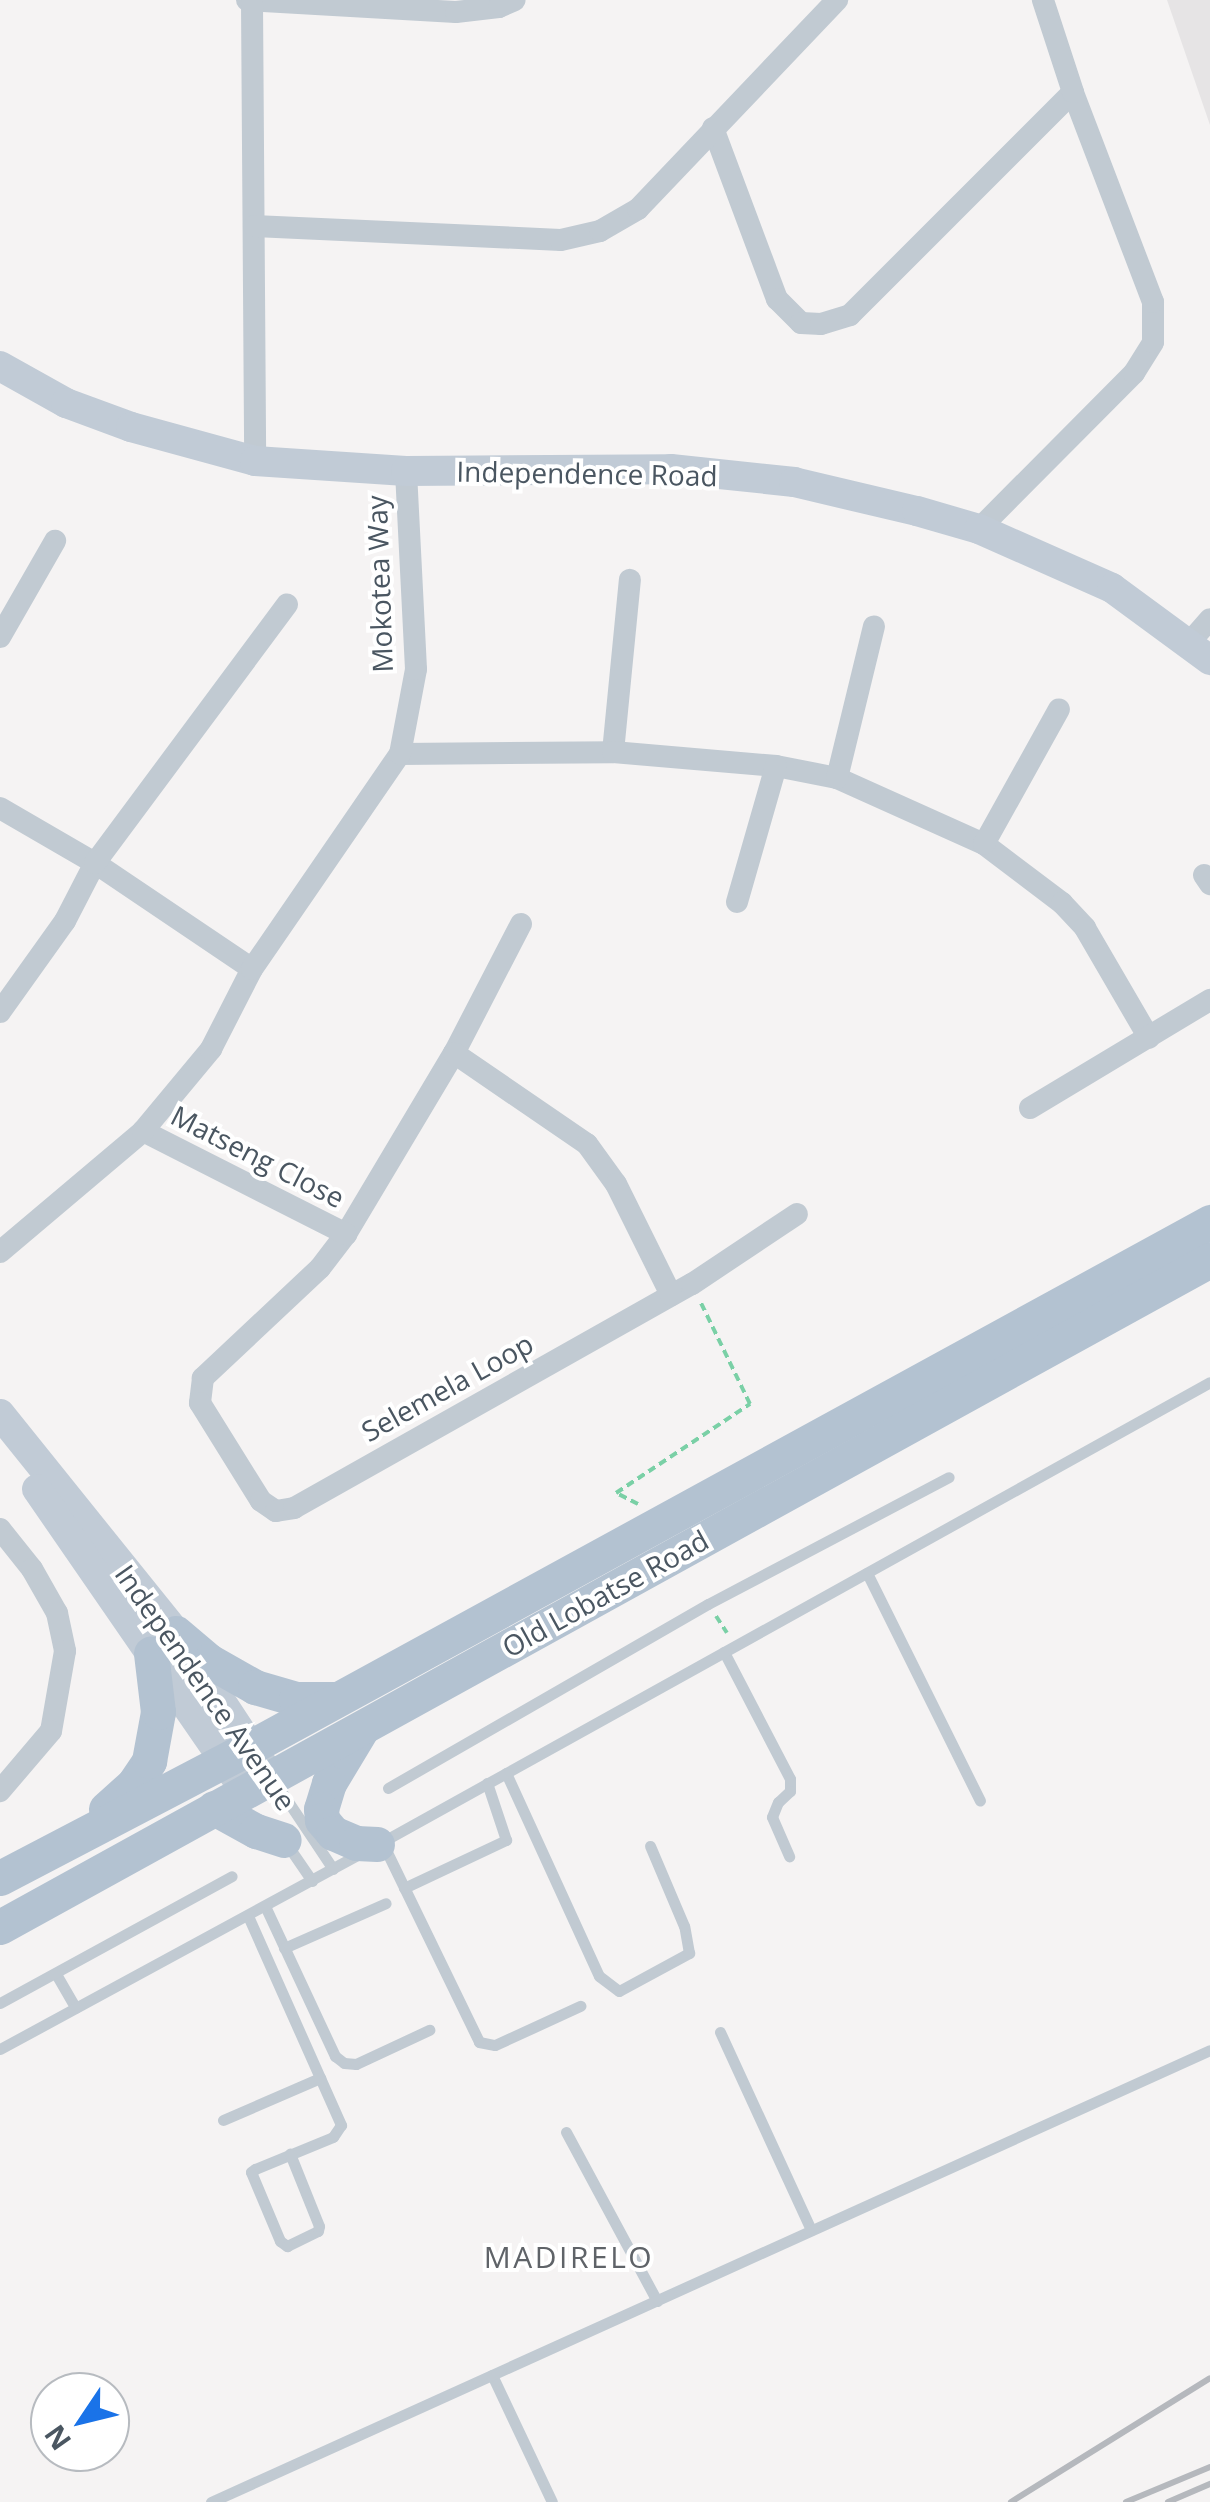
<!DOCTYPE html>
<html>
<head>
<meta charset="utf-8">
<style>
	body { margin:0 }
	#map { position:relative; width:1210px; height:2502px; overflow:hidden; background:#f5f3f3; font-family:"Open Sans",sans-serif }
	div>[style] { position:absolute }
	.education>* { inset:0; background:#e6e4e5 }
	.path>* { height:4px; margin-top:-2px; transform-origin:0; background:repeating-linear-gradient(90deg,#7ad0a6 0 8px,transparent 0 13px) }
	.lane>* { height:11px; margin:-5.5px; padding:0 5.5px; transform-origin:5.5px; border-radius:5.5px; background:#c1cad2 }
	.street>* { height:22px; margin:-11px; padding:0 11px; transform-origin:11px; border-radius:11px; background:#c1cad2 }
	.secondary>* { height:30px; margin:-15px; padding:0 15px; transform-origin:15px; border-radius:15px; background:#c1cbd6 }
	.primary>* { height:35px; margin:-17.5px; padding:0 17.5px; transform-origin:17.5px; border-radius:17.5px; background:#b3c2d1 }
	.rail>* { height:6px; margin:-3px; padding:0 3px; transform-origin:3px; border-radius:3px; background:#b5b8bd }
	span { translate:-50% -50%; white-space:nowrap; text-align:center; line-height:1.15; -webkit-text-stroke:8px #fff; paint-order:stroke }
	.street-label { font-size:28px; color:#4a5661 }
	.neighbourhood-label { font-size:30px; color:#5f6368; letter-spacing:2.5px }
	.north { position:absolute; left:30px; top:2372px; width:100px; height:100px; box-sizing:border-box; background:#fff; border:2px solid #b7bbc0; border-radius:50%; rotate:235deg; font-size:28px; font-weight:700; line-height:40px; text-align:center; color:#4a5661 }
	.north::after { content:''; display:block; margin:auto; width:35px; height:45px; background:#1a73e8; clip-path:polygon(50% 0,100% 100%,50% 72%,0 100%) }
</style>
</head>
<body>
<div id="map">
	<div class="education">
		<i style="clip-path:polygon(1167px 0,1210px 0,1210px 125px)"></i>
	</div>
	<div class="path">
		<i style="left:638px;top:1504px;width:25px;rotate:-153deg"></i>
		<i style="left:616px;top:1493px;width:161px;rotate:-33.6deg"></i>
		<i style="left:750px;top:1404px;width:114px;rotate:-115.9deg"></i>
		<i style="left:716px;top:1616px;width:20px;rotate:57deg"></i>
	</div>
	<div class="lane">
		<i style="left:867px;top:1573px;width:254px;rotate:63.6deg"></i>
		<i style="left:724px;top:1652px;width:143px;rotate:62.5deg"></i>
		<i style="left:790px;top:1779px;width:12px;rotate:90deg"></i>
		<i style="left:790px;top:1791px;width:16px;rotate:137deg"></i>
		<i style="left:778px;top:1802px;width:16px;rotate:112deg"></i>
		<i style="left:772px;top:1817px;width:43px;rotate:66.4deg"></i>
		<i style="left:506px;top:1773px;width:223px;rotate:65.4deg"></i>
		<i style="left:599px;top:1976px;width:25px;rotate:37deg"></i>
		<i style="left:619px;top:1991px;width:80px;rotate:-28.5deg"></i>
		<i style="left:689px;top:1953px;width:27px;rotate:-100deg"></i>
		<i style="left:684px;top:1926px;width:87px;rotate:-113deg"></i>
		<i style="left:273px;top:1779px;width:108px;rotate:56.3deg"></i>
		<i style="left:388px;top:1788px;width:369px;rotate:-29.9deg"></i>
		<i style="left:708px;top:1604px;width:272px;rotate:-27.8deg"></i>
		<i style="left:382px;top:1842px;width:947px;rotate:-29.05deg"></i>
		<i style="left:286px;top:1843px;width:46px;rotate:55.6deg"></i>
		<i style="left:384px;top:1846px;width:218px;rotate:64.1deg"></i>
		<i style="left:479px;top:2042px;width:16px;rotate:11deg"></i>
		<i style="left:495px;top:2045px;width:94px;rotate:-24.6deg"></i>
		<i style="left:404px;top:1888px;width:113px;rotate:-25.2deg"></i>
		<i style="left:506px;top:1840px;width:60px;rotate:-108.4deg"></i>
		<i style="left:265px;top:1906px;width:166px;rotate:65deg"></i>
		<i style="left:335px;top:2056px;width:11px;rotate:38deg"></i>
		<i style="left:344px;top:2063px;width:12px;rotate:5deg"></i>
		<i style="left:356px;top:2064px;width:81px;rotate:-25deg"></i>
		<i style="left:248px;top:1916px;width:229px;rotate:66deg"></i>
		<i style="left:341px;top:2125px;width:14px;rotate:124deg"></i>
		<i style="left:333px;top:2137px;width:84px;rotate:157.7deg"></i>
		<i style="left:255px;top:2169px;width:5px;rotate:143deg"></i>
		<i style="left:251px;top:2172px;width:75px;rotate:67.2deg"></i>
		<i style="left:280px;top:2241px;width:9px;rotate:36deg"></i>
		<i style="left:287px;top:2246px;width:34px;rotate:-26deg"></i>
		<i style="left:318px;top:2231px;width:5px;rotate:-79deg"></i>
		<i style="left:319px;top:2226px;width:78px;rotate:-111.9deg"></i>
		<i style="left:284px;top:1948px;width:111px;rotate:-23.8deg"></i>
		<i style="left:56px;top:1974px;width:39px;rotate:60deg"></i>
		<i style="left:0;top:2003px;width:264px;rotate:-28.7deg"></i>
		<i style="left:720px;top:2032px;width:218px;rotate:65.3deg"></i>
		<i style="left:0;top:2049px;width:411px;rotate:-28.5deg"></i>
		<i style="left:223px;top:2120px;width:106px;rotate:-23.4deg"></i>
		<i style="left:566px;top:2132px;width:192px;rotate:61.7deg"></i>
		<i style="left:492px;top:2375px;width:140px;rotate:64.7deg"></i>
		<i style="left:211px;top:2502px;width:1096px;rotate:-24.34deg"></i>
	</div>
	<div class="street">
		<i style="left:247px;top:0;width:209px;rotate:3.3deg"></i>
		<i style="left:456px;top:12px;width:43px;rotate:-6.6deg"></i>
		<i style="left:499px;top:7px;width:17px;rotate:-24deg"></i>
		<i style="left:252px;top:3px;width:458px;rotate:89.6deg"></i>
		<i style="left:713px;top:128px;width:183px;rotate:69.5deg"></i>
		<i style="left:777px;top:299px;width:34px;rotate:45deg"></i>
		<i style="left:801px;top:323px;width:20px;rotate:3deg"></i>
		<i style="left:821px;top:324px;width:30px;rotate:-17deg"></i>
		<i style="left:850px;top:315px;width:315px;rotate:-45deg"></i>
		<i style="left:254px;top:226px;width:307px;rotate:2.6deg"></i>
		<i style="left:561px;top:240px;width:40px;rotate:-13deg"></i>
		<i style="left:600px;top:231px;width:44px;rotate:-30.1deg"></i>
		<i style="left:638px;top:209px;width:289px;rotate:-46.4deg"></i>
		<i style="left:979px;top:529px;width:220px;rotate:-45.2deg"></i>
		<i style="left:1134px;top:373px;width:36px;rotate:-58deg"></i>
		<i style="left:1153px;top:342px;width:40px;rotate:-90deg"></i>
		<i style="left:1153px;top:302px;width:225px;rotate:-110.9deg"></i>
		<i style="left:1073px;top:92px;width:97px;rotate:-108.1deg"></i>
		<i style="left:0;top:637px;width:111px;rotate:-60.2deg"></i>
		<i style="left:1190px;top:642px;width:30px;rotate:-49deg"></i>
		<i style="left:613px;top:752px;width:173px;rotate:-84.4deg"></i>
		<i style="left:400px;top:754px;width:213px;rotate:-0.5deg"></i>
		<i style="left:613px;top:752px;width:164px;rotate:4.9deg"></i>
		<i style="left:776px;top:766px;width:62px;rotate:11.1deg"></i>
		<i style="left:837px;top:778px;width:161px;rotate:24.2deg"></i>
		<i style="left:984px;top:844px;width:98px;rotate:37.1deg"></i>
		<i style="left:1062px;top:903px;width:34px;rotate:47deg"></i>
		<i style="left:1085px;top:928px;width:127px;rotate:59.8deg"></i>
		<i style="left:837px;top:778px;width:156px;rotate:-76.3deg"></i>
		<i style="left:0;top:808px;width:110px;rotate:30.1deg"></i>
		<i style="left:95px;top:863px;width:189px;rotate:34deg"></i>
		<i style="left:984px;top:844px;width:154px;rotate:-60.9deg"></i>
		<i style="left:1204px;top:875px;width:11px;rotate:56deg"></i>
		<i style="left:737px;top:902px;width:141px;rotate:-74deg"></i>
		<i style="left:521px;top:924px;width:145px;rotate:117.4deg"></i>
		<i style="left:454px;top:1053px;width:211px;rotate:120.8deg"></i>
		<i style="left:346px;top:1234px;width:43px;rotate:127.4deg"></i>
		<i style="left:320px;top:1268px;width:161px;rotate:136.8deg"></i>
		<i style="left:203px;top:1378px;width:25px;rotate:97deg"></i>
		<i style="left:200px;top:1403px;width:115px;rotate:58.1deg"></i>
		<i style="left:261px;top:1501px;width:18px;rotate:34deg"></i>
		<i style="left:276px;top:1511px;width:18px;rotate:-9deg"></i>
		<i style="left:294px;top:1508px;width:457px;rotate:-29.4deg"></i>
		<i style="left:692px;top:1284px;width:126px;rotate:-33.7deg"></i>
		<i style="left:0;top:1012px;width:112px;rotate:-54.5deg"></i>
		<i style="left:65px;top:921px;width:65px;rotate:-62.7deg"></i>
		<i style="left:95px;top:863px;width:322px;rotate:-53.4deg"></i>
		<i style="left:454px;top:1053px;width:161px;rotate:34.4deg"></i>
		<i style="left:587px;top:1144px;width:49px;rotate:54.1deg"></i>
		<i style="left:616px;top:1184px;width:124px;rotate:63.6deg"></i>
		<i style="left:1030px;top:1108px;width:210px;rotate:-31deg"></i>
		<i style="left:143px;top:1131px;width:228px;rotate:26.9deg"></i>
		<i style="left:0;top:1252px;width:187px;rotate:-40.2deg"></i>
		<i style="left:143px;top:1131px;width:107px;rotate:-50.3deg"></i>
		<i style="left:211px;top:1049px;width:90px;rotate:-62.9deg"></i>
		<i style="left:252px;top:969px;width:261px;rotate:-55.5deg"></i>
		<i style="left:400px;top:754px;width:86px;rotate:-79.3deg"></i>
		<i style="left:416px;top:669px;width:198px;rotate:-92.9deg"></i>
		<i style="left:0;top:1529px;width:51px;rotate:51.3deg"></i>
		<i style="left:32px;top:1569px;width:51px;rotate:60.4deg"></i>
		<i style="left:57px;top:1613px;width:39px;rotate:78deg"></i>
		<i style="left:65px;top:1651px;width:81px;rotate:99.9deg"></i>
		<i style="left:51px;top:1731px;width:79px;rotate:130.4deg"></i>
	</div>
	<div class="secondary">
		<i style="left:0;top:366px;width:76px;rotate:29.3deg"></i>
		<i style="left:66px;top:403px;width:69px;rotate:20.3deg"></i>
		<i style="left:131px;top:427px;width:129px;rotate:15.3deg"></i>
		<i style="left:255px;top:461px;width:151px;rotate:3.8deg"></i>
		<i style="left:406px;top:471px;width:265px;rotate:-0.4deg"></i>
		<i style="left:671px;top:469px;width:124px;rotate:6deg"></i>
		<i style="left:794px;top:482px;width:126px;rotate:13.3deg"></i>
		<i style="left:917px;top:511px;width:65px;rotate:16.2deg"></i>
		<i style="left:979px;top:529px;width:145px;rotate:23.9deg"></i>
		<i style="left:1112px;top:588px;width:122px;rotate:36.3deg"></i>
		<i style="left:0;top:1414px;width:281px;rotate:51.2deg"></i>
		<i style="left:176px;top:1633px;width:171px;rotate:56.7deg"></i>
		<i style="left:37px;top:1489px;width:354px;rotate:55.4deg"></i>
	</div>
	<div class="primary">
		<i style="left:176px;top:1633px;width:43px;rotate:40.3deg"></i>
		<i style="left:209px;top:1661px;width:53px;rotate:29.5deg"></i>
		<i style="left:255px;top:1687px;width:43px;rotate:16.3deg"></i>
		<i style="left:296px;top:1699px;width:40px"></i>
		<i style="left:361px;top:1730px;width:62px;rotate:121.1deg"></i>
		<i style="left:329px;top:1783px;width:27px;rotate:107deg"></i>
		<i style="left:321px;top:1809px;width:11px;rotate:85deg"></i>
		<i style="left:322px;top:1820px;width:17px;rotate:50deg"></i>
		<i style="left:333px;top:1833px;width:25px;rotate:23deg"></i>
		<i style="left:356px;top:1843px;width:21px;rotate:3deg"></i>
		<i style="left:214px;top:1808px;width:48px;rotate:28.7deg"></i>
		<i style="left:256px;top:1831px;width:29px;rotate:18deg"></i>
		<i style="left:106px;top:1809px;width:36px;rotate:-42deg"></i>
		<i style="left:133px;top:1785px;width:29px;rotate:-56deg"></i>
		<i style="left:149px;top:1761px;width:50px;rotate:-79.6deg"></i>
		<i style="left:158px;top:1712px;width:59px;rotate:-96.8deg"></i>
		<i style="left:0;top:1878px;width:281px;rotate:-27.6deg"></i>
		<i style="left:249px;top:1748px;width:1096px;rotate:-28.69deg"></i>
		<i style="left:0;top:1927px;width:1382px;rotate:-28.87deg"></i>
	</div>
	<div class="rail">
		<i style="left:1011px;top:2502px;width:234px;rotate:-31.9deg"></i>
		<i style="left:1126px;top:2502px;width:91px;rotate:-22.6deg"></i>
		<i style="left:1168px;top:2502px;width:46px;rotate:-23.2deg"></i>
	</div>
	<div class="street-label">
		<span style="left:587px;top:473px;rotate:1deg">Independence Road</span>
		<span style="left:379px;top:584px;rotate:-92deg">Mokotea Way</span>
		<span style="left:258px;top:1156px;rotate:27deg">Matseng Close</span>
		<span style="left:447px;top:1387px;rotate:-29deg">Selemela Loop</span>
		<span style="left:605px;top:1593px;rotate:-29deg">Old Lobatse Road</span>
		<span style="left:206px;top:1687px;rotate:55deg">Independence Avenue</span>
	</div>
	<div class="neighbourhood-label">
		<span style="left:569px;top:2257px">MADIRELO</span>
	</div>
	<div class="north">N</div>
</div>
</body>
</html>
